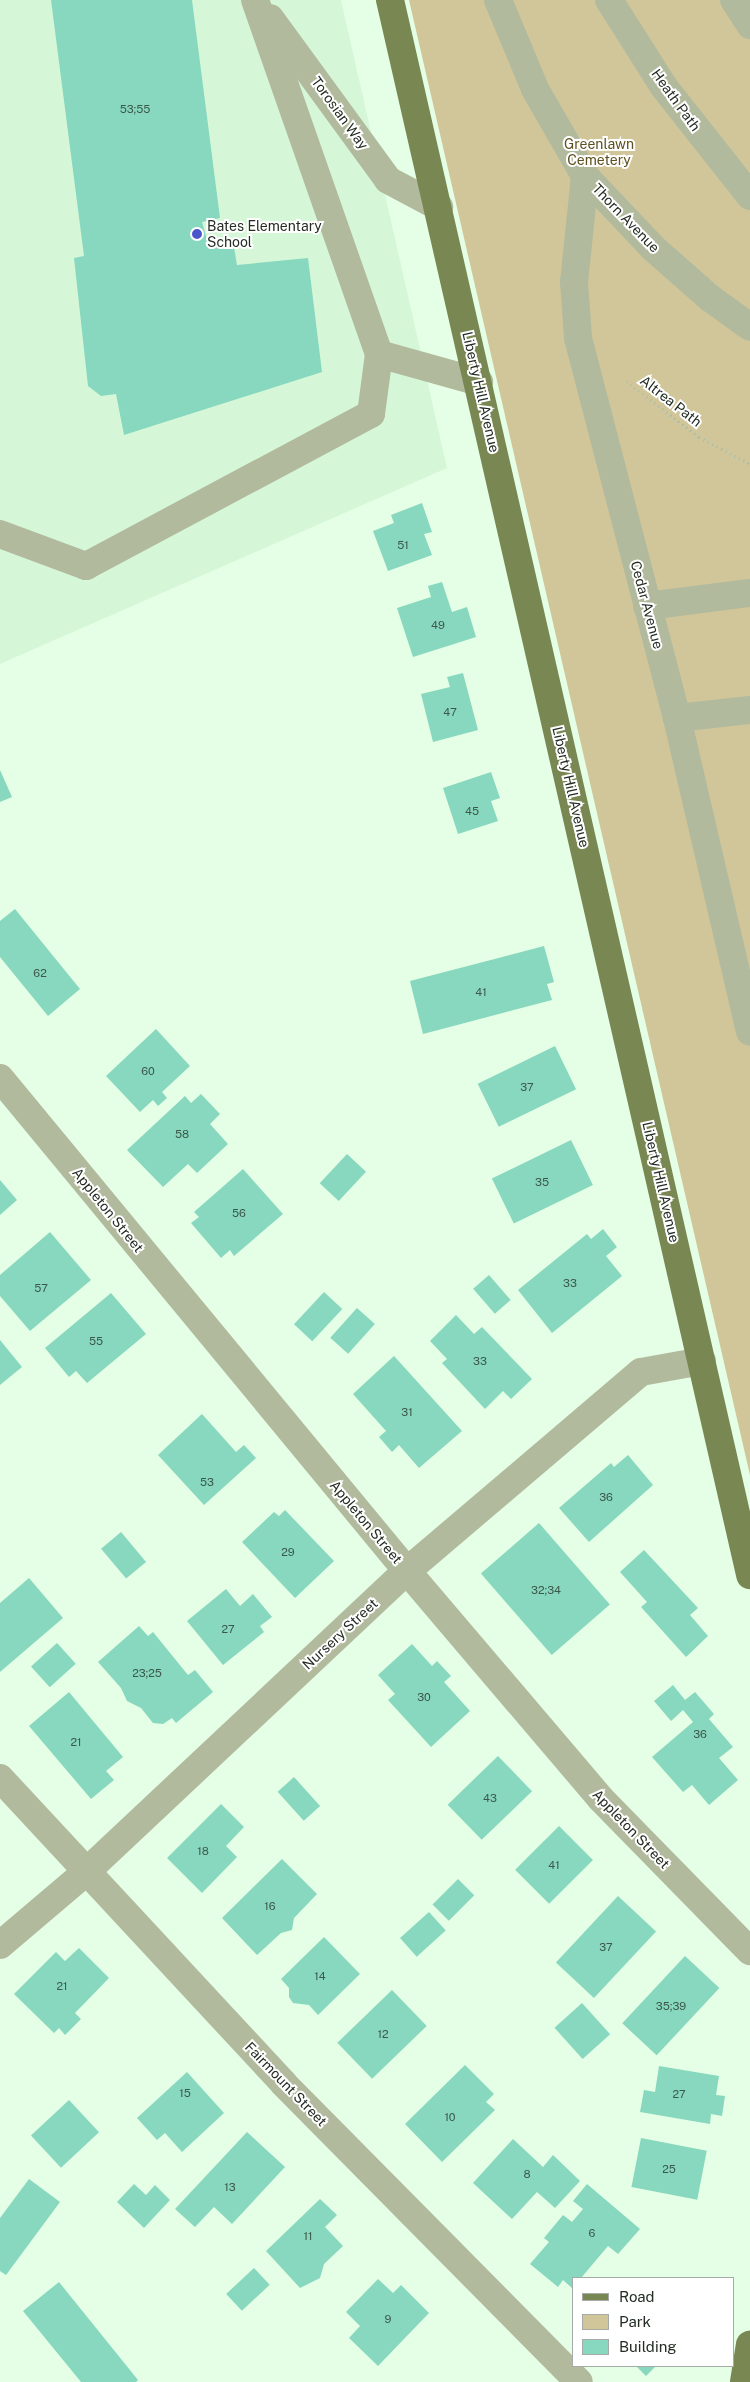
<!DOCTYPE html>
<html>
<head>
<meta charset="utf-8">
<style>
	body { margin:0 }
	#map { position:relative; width:750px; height:2382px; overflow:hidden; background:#e4ffe5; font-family:"Public Sans",sans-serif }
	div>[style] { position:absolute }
	.built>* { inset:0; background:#d5f7d7 }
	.green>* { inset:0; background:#d1c699 }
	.building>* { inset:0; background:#87d8bf; transform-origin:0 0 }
	.path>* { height:3px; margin-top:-1.5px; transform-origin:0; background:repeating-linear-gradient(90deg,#a8bda8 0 1px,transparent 0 5px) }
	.minor>* { height:28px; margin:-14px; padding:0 14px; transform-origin:14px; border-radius:14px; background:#b2ba9e }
	.major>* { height:28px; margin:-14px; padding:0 14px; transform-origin:14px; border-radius:14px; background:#798753 }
	.dots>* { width:14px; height:14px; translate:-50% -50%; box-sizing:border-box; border:2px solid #fff; border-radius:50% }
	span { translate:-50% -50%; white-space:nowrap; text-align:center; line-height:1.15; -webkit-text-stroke:4px #fff; paint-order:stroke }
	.number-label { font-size:11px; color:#3c584a }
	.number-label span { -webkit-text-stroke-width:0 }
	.street-label { font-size:14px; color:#232d23 }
	.park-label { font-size:14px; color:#5e511f }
	.poi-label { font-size:14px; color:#232d23 }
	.left { translate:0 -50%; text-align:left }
	.legend { position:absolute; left:572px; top:2277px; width:162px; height:90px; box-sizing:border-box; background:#fff; border:1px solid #a7aba7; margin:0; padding:6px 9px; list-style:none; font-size:15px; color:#232d23 }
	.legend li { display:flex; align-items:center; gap:10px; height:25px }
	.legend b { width:25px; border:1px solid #a7aba7 }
</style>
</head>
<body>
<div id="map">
	<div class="built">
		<i style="clip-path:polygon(0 0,341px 0,447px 468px,0 664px)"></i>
	</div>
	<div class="green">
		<i style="clip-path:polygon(409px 0,750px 0,750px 1475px)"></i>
	</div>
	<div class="building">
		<i style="clip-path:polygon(51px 0,192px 0,220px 218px,202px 222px,208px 243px,233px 241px,237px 265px,308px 258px,322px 372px,124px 435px,116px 394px,101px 396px,88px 386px,74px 258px,84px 256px)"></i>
		<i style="clip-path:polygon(422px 503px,432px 532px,424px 534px,432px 555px,388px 571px,373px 531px,394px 523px,391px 515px)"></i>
		<i style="clip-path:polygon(442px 582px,452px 612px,467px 607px,476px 637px,413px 657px,397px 608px,431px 597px,428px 586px)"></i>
		<i style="clip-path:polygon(463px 673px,478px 730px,433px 742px,421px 694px,450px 687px,447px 677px)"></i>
		<i style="clip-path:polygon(0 770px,12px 797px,0 802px)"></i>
		<i style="clip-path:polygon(491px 772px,500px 798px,491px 801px,498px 821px,458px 834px,443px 788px)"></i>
		<i style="clip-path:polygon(15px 909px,80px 989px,48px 1016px,0 957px,0 921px)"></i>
		<i style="clip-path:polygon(544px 946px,554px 982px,547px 984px,552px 1000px,423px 1034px,410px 981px)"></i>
		<i style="clip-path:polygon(156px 1029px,190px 1066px,162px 1092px,167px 1098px,158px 1106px,153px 1100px,140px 1112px,106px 1076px)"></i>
		<i style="left:555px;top:1046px;width:48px;height:86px;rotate:64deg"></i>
		<i style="clip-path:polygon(201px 1094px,220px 1114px,210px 1124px,228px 1144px,197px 1173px,188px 1164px,163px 1187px,127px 1150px,185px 1096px,191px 1103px)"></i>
		<i style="left:571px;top:1140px;width:50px;height:88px;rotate:64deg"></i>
		<i style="left:347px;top:1154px;width:26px;height:40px;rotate:43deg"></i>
		<i style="clip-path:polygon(243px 1169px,283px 1214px,234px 1256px,230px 1250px,221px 1258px,191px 1223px,199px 1217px,194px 1212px)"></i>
		<i style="clip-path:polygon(0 1180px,17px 1200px,0 1215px)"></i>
		<i style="clip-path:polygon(603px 1229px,617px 1247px,606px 1256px,622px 1276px,552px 1333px,518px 1290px,587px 1234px,591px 1239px)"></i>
		<i style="clip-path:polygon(50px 1232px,91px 1280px,30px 1331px,0 1296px,0 1275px)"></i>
		<i style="left:489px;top:1275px;width:33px;height:21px;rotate:49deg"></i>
		<i style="left:324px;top:1292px;width:25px;height:44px;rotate:43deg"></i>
		<i style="clip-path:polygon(111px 1293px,146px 1334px,87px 1383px,76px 1371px,69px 1377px,45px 1348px)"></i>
		<i style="left:357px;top:1308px;width:24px;height:40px;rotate:42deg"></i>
		<i style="clip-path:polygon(456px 1315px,474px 1334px,482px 1327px,532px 1379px,511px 1399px,503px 1391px,485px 1409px,442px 1363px,447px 1359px,430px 1341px)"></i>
		<i style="clip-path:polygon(0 1340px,22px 1367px,0 1385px)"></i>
		<i style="clip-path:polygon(394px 1356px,462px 1431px,419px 1468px,399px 1445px,392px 1452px,379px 1437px,386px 1431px,353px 1394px)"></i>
		<i style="clip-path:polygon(202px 1414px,236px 1452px,244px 1445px,256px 1458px,204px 1505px,158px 1455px)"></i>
		<i style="clip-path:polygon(628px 1455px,653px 1485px,589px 1542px,559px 1508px,611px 1463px,614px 1467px)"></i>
		<i style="clip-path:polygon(285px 1510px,334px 1561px,295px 1598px,242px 1542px,274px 1512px,279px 1516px)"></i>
		<i style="left:539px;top:1523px;width:108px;height:77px;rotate:49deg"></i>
		<i style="left:121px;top:1532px;width:39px;height:26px;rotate:50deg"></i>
		<i style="clip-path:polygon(644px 1550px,698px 1608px,690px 1615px,708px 1636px,686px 1657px,641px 1607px,647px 1602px,620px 1572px)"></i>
		<i style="clip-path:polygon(29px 1578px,63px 1618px,0 1672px,0 1603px)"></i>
		<i style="clip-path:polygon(226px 1589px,240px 1606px,253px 1594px,272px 1617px,260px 1626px,264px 1632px,223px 1665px,187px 1621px)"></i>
		<i style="clip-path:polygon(139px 1626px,148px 1636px,153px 1632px,188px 1675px,195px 1670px,213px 1692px,176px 1723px,172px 1718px,163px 1724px,153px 1723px,141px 1708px,127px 1701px,121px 1688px,98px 1662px)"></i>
		<i style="left:57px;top:1643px;width:28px;height:35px;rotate:48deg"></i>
		<i style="clip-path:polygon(412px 1644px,432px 1666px,437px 1661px,451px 1676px,444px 1682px,470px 1711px,431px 1747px,388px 1700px,395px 1694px,378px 1675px)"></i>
		<i style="clip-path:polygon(673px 1685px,685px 1700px,695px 1692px,714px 1714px,709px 1719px,733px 1747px,719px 1758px,738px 1780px,709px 1805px,692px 1785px,683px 1792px,652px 1757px,693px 1722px,683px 1710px,671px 1721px,654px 1701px)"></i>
		<i style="clip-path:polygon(69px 1692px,123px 1757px,106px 1771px,114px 1780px,91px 1799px,29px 1726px)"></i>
		<i style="left:498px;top:1756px;width:49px;height:70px;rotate:46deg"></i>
		<i style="left:294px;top:1777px;width:39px;height:22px;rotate:48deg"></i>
		<i style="clip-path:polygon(221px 1804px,244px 1827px,226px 1846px,237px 1857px,202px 1893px,167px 1858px)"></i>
		<i style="left:559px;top:1826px;width:48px;height:62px;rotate:45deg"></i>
		<i style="clip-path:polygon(282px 1859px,317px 1894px,294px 1918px,292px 1930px,281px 1933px,257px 1955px,222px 1918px)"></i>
		<i style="left:458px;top:1879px;width:23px;height:36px;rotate:45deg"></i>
		<i style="left:618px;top:1896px;width:52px;height:91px;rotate:43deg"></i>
		<i style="left:429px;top:1912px;width:25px;height:39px;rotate:48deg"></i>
		<i style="clip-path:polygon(324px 1937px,360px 1974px,318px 2015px,309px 2005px,293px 2003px,289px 1997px,289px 1988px,281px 1979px)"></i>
		<i style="clip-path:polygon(79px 1948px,109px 1978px,75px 2013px,81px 2019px,65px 2035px,59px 2028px,54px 2033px,14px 1994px,56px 1952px,65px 1961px)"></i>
		<i style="left:685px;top:1956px;width:47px;height:92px;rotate:43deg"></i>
		<i style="left:392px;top:1990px;width:50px;height:76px;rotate:46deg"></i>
		<i style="left:582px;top:2003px;width:42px;height:37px;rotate:48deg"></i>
		<i style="clip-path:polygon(465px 2065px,494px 2094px,486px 2102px,495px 2110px,442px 2162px,405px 2124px)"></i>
		<i style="clip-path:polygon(659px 2066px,719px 2076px,716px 2095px,725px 2096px,722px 2116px,711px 2114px,710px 2124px,640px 2112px,644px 2090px,655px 2092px)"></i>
		<i style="clip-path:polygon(187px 2072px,224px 2113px,182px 2152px,165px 2133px,157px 2140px,137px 2118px)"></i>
		<i style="left:69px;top:2100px;width:44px;height:52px;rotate:47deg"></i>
		<i style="clip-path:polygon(247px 2132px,285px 2167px,232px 2224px,214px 2207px,195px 2227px,175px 2209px)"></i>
		<i style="left:641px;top:2138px;width:67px;height:50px;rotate:11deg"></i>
		<i style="clip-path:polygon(513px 2139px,543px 2167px,553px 2155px,580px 2181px,555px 2208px,537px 2192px,512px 2219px,473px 2183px)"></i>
		<i style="clip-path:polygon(29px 2179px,60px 2202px,6px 2275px,0 2271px,0 2218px)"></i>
		<i style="clip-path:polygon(134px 2184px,146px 2195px,155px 2185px,170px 2200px,144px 2228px,117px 2202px)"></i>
		<i style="clip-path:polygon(587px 2184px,640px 2229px,618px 2254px,608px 2246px,581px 2278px,574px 2278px,572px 2288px,563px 2280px,558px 2287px,530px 2264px,549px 2242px,544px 2238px,563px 2215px,572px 2222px,583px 2209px,573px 2201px)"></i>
		<i style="clip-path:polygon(320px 2199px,337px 2215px,325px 2227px,343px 2246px,324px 2264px,320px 2278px,300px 2288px,266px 2251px)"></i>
		<i style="left:254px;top:2268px;width:23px;height:38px;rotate:47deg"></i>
		<i style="clip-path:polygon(378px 2279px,393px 2293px,401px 2285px,429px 2313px,378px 2366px,349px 2338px,360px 2326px,346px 2312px)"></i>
		<i style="clip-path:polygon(59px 2282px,138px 2380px,136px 2382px,81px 2382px,23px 2311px)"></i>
		<i style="clip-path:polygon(636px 2366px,656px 2366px,646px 2376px)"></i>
	</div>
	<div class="path">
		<i style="left:627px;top:381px;width:91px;rotate:37.9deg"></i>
		<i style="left:699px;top:437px;width:58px;rotate:27.9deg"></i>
	</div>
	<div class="minor">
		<i style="left:498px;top:0;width:96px;rotate:67.4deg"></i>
		<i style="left:535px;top:89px;width:100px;rotate:60.1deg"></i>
		<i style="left:585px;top:176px;width:99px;rotate:46.6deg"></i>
		<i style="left:653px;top:248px;width:76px;rotate:41.3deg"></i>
		<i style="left:710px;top:298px;width:49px;rotate:35.9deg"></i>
		<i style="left:609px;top:0;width:103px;rotate:57.7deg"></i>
		<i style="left:664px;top:87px;width:139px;rotate:51.7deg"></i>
		<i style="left:734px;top:0;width:30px;rotate:57deg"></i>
		<i style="left:270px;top:18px;width:200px;rotate:53.9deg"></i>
		<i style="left:388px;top:180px;width:58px;rotate:27.9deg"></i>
		<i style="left:585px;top:176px;width:107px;rotate:95.9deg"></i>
		<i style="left:574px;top:282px;width:56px;rotate:85.9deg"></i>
		<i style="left:578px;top:338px;width:393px;rotate:75.4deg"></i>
		<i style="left:677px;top:718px;width:322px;rotate:76.9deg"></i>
		<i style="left:379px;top:354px;width:104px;rotate:15.6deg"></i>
		<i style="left:0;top:534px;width:92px;rotate:20.4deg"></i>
		<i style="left:86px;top:566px;width:323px;rotate:-28.1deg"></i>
		<i style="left:371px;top:414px;width:61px;rotate:-82.4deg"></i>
		<i style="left:379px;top:354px;width:375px;rotate:-109.3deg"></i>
		<i style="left:647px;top:606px;width:104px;rotate:-7.2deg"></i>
		<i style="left:677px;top:718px;width:73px;rotate:-6.3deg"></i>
		<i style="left:0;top:1078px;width:639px;rotate:50.46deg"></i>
		<i style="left:407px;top:1571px;width:299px;rotate:49.6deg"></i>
		<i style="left:601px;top:1799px;width:213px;rotate:45.6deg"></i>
		<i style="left:0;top:1778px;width:417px;rotate:47.1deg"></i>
		<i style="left:284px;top:2084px;width:419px;rotate:45.3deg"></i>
		<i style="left:0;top:1945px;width:113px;rotate:-40.3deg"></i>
		<i style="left:86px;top:1872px;width:440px;rotate:-43.2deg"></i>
		<i style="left:407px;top:1571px;width:307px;rotate:-40.4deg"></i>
		<i style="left:641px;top:1372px;width:62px;rotate:-10.2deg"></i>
	</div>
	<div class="major">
		<i style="left:390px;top:0;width:1616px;rotate:77.12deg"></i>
		<i style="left:744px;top:2382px;width:38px;rotate:-81deg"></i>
	</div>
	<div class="dots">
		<i style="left:197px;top:234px;background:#4c56cc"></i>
	</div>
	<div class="number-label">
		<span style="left:135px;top:109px">53;55</span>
		<span style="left:403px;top:545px">51</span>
		<span style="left:438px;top:625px">49</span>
		<span style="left:450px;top:712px">47</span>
		<span style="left:472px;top:811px">45</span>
		<span style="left:40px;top:973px">62</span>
		<span style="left:481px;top:992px">41</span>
		<span style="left:148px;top:1071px">60</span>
		<span style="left:527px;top:1087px">37</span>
		<span style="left:182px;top:1134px">58</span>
		<span style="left:542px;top:1182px">35</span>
		<span style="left:239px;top:1213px">56</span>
		<span style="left:570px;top:1283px">33</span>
		<span style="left:41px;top:1288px">57</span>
		<span style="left:96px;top:1341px">55</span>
		<span style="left:480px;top:1361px">33</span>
		<span style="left:407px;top:1412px">31</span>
		<span style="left:207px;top:1482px">53</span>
		<span style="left:606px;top:1497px">36</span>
		<span style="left:288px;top:1552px">29</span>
		<span style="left:546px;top:1590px">32;34</span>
		<span style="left:228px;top:1629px">27</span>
		<span style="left:147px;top:1673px">23;25</span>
		<span style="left:424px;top:1697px">30</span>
		<span style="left:700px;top:1734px">36</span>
		<span style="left:76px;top:1742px">21</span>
		<span style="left:490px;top:1798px">43</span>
		<span style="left:203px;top:1851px">18</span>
		<span style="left:554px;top:1865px">41</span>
		<span style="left:270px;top:1906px">16</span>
		<span style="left:606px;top:1947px">37</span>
		<span style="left:320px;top:1976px">14</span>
		<span style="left:62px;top:1986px">21</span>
		<span style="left:671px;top:2006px">35;39</span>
		<span style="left:383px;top:2034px">12</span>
		<span style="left:185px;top:2093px">15</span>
		<span style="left:679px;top:2094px">27</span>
		<span style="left:450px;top:2117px">10</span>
		<span style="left:669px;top:2169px">25</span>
		<span style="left:527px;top:2174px">8</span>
		<span style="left:230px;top:2187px">13</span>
		<span style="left:592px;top:2233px">6</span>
		<span style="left:308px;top:2236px">11</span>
		<span style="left:388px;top:2319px">9</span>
	</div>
	<div class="street-label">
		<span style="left:676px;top:100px;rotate:54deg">Heath Path</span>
		<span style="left:340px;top:113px;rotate:54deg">Torosian Way</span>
		<span style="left:626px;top:218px;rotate:46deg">Thorn Avenue</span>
		<span style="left:481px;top:392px;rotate:77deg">Liberty Hill Avenue</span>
		<span style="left:671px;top:401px;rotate:38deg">Altrea Path</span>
		<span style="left:647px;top:605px;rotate:75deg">Cedar Avenue</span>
		<span style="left:571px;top:787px;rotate:77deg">Liberty Hill Avenue</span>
		<span style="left:661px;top:1182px;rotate:77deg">Liberty Hill Avenue</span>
		<span style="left:108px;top:1210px;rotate:51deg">Appleton Street</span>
		<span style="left:366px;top:1522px;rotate:50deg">Appleton Street</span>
		<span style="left:340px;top:1634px;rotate:-43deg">Nursery Street</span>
		<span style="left:631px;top:1829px;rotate:46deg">Appleton Street</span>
		<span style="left:286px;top:2084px;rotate:46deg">Fairmount Street</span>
	</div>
	<div class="park-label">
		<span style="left:599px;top:152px">Greenlawn<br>Cemetery</span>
	</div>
	<div class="poi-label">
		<span class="left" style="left:207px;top:234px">Bates Elementary<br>School</span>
	</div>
	<ul class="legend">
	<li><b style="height:6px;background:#798753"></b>Road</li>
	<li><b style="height:14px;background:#d1c699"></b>Park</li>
	<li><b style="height:14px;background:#87d8bf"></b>Building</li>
	</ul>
</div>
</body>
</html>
